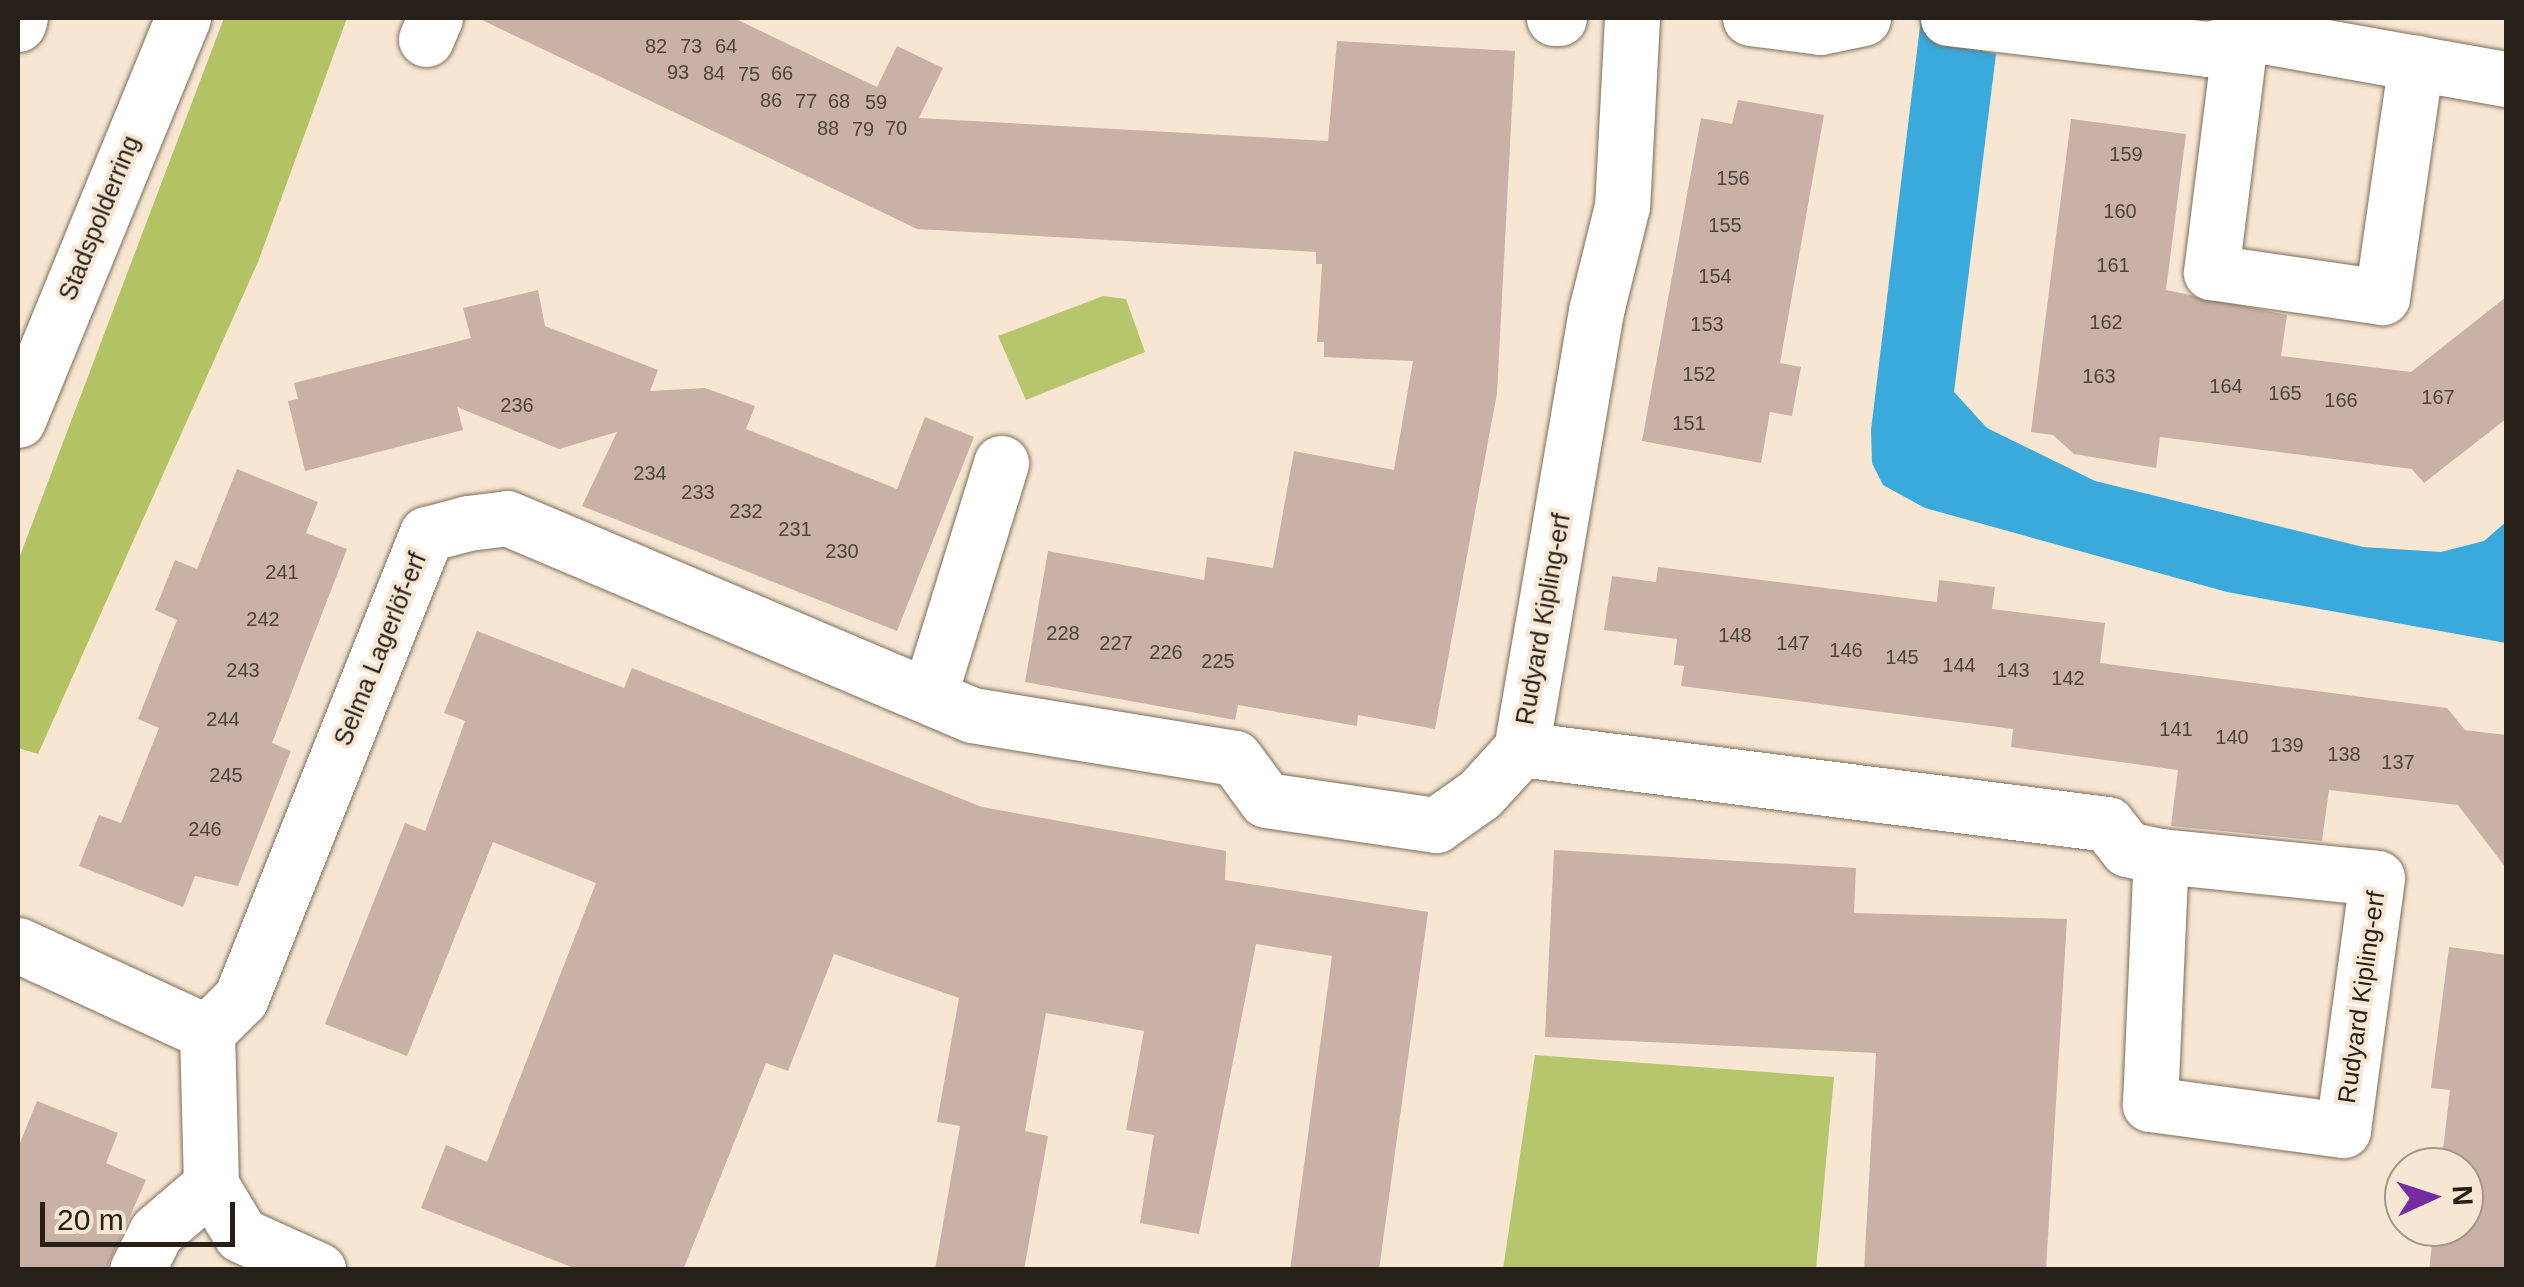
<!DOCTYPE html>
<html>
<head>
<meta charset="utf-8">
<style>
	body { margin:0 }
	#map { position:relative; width:2524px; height:1287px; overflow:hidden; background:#f7e7d2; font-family:Arial,sans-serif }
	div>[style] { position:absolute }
	.green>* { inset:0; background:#b6c66c }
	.forest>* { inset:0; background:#b3c363 }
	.water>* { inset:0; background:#3aa9dc }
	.building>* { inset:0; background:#c9b2a5 }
	.roads { filter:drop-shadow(0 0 2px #7c6e5b) drop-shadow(0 0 2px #7c6e5b) }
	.street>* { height:55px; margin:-27.5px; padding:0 27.5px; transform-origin:27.5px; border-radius:27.5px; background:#fff }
	.secondary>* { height:55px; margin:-27.5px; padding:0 27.5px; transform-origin:27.5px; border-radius:27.5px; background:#fff }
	span { translate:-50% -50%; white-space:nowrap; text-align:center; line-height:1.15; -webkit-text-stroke:8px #f7e7d2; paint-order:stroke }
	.number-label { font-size:20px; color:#4f443b }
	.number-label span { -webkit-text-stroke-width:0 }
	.street-label { font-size:25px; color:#262018 }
	.frame { position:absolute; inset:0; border:20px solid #262018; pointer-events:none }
	.north { position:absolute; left:2384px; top:1147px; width:100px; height:100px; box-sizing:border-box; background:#f7e7d2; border:2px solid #a39788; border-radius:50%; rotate:87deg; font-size:28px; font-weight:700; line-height:40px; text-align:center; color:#262018 }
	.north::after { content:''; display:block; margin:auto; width:35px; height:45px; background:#742da1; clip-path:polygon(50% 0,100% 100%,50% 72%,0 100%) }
	.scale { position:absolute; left:40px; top:1202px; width:195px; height:45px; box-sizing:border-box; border:5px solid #262018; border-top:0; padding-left:12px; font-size:30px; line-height:35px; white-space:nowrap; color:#262018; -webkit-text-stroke:8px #f7e7d2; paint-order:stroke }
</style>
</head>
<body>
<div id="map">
	<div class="green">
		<i style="clip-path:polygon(1103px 296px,1126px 299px,1145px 352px,1026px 400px,998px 336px)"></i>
		<i style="clip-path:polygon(1535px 1055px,1834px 1077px,1816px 1269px,1503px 1269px)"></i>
	</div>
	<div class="forest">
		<i style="clip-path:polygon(224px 18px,347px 18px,258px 262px,38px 754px,18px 748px,18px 561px)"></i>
	</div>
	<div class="water">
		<i style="clip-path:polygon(1921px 18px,1985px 18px,1982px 51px,1996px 54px,1954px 392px,1987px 428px,2095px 481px,2363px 547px,2441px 552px,2484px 541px,2506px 522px,2506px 643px,2227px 592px,1925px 508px,1883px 485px,1872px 463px,1871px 430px)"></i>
	</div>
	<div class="building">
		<i style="clip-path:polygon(478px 18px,734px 18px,877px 87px,897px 46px,943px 68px,919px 118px,1328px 141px,1337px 41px,1515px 51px,1497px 393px,1435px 729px,1358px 715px,1357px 726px,1238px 705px,1235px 720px,1025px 682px,1048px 551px,1204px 580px,1207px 557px,1273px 568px,1294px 451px,1394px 470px,1413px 361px,1324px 357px,1324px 342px,1317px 342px,1322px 264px,1316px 264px,1316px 252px,917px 229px)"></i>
		<i style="clip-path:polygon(1738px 100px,1824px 115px,1780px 363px,1801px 367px,1792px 416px,1770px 412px,1761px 463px,1642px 441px,1701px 118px,1732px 124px)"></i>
		<i style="clip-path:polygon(2071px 119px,2186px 134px,2166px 290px,2287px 315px,2281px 356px,2411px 372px,2506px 297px,2506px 419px,2424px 483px,2412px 469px,2160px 437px,2156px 468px,2074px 454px,2053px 435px,2031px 432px)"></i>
		<i style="clip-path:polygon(538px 290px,545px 326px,658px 370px,650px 391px,705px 388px,755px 406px,746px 429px,897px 489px,925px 417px,974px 437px,897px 631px,582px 506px,617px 432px,559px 449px,457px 407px,463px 430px,305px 471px,288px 401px,298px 399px,294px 383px,471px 338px,463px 308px)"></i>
		<i style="clip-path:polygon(237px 469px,318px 502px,306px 533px,347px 549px,272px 743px,291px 751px,238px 886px,195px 876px,183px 907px,79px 866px,99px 815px,121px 823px,159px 728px,138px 719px,177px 620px,155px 610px,175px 560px,197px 569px)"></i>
		<i style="clip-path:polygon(1658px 567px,1937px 602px,1939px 580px,1995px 587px,1992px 609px,2105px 623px,2100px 663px,2447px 708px,2465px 730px,2506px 735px,2506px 868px,2458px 805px,2329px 790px,2322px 841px,2171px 826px,2178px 770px,2011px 747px,2013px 729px,1681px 686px,1684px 666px,1674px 665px,1677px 639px,1604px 630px,1612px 576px,1656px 582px)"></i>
		<i style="clip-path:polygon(477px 631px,624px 688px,632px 668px,982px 807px,1226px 851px,1225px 880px,1428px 912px,1379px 1270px,1290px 1270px,1332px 956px,1256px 944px,1199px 1234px,1140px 1223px,1154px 1135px,1126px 1130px,1144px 1031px,1046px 1013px,1025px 1131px,1048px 1136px,1024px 1270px,935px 1270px,960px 1126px,937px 1122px,959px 998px,834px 954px,788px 1071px,766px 1063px,683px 1270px,579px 1270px,421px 1208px,446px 1145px,487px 1162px,596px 883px,493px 842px,407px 1056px,325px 1024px,405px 823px,425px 831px,465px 721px,444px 713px)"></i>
		<i style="clip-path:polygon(1554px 850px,1856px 868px,1854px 913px,2067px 919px,2046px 1270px,1864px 1270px,1876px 1053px,1545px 1037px)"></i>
		<i style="clip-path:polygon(2449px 947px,2506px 955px,2506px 1270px,2429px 1270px,2434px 1227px,2464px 1227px,2464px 1167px,2441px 1167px,2450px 1090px,2431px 1088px)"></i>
		<i style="clip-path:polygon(37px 1101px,118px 1133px,106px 1163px,146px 1180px,106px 1270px,18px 1270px,18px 1148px)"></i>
	</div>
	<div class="roads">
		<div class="street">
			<i style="left:1554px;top:18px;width:5px"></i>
			<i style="left:1632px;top:18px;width:188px;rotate:93deg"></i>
			<i style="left:1622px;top:206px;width:108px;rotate:103.9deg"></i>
			<i style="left:1596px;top:311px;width:444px;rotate:99.7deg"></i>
			<i style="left:1521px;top:749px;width:591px;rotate:7.29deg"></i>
			<i style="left:2107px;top:824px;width:32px;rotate:51deg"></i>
			<i style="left:2127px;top:849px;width:35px;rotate:12deg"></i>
			<i style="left:1750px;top:18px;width:71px;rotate:7.3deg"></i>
			<i style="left:1820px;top:27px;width:44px;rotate:-11.8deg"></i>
			<i style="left:1948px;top:18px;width:262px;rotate:6.8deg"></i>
			<i style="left:2208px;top:49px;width:57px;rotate:-13.1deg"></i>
			<i style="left:2264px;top:36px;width:246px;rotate:10.1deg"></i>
			<i style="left:426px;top:39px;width:23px;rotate:-67deg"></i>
			<i style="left:2240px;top:40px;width:234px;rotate:97.1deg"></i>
			<i style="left:2211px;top:272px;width:173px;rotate:8.3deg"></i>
			<i style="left:2382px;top:297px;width:237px;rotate:-81.8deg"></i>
			<i style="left:929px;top:696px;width:244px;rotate:-72.8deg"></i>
			<i style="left:2161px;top:856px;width:217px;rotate:5.8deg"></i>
			<i style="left:2377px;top:878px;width:254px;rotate:97.7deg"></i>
			<i style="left:2343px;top:1130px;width:195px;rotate:-172.3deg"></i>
			<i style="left:2150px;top:1104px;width:248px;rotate:-87.5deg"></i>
			<i style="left:18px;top:945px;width:208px;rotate:24.7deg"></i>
			<i style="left:207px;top:1032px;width:153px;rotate:88.5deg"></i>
			<i style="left:211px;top:1185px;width:58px;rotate:59deg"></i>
			<i style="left:241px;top:1235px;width:85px;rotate:24.4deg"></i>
			<i style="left:207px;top:1032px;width:48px;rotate:-45deg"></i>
			<i style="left:241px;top:998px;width:500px;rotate:-68.2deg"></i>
			<i style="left:427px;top:534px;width:42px;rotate:-15deg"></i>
			<i style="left:468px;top:523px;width:39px;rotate:-7deg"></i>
			<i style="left:507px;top:518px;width:505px;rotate:22.96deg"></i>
			<i style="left:972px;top:715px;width:266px;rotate:9.3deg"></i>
			<i style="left:1235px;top:758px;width:52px;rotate:53.6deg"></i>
			<i style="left:1266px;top:800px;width:172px;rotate:8.4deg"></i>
			<i style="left:1436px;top:825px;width:54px;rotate:-35.2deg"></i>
			<i style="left:1480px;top:794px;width:61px;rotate:-47.7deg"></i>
			<i style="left:137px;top:1270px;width:42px;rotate:-63.4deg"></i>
			<i style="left:156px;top:1232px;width:72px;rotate:-40.5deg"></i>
		</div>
		<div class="secondary">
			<i style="left:18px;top:24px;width:6px;rotate:-72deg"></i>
			<i style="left:18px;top:420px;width:435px;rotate:-67.7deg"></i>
		</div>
	</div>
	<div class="number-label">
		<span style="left:656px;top:46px">82</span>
		<span style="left:691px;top:46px">73</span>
		<span style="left:726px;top:46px">64</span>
		<span style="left:678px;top:72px">93</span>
		<span style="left:714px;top:73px">84</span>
		<span style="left:782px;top:73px">66</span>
		<span style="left:749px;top:74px">75</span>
		<span style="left:771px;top:100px">86</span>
		<span style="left:806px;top:101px">77</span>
		<span style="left:839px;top:101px">68</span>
		<span style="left:876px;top:102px">59</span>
		<span style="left:828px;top:128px">88</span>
		<span style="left:896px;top:128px">70</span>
		<span style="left:863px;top:129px">79</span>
		<span style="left:2126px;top:154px">159</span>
		<span style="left:1733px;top:178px">156</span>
		<span style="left:2120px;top:211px">160</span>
		<span style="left:1725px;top:225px">155</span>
		<span style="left:2113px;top:265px">161</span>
		<span style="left:1715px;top:276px">154</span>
		<span style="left:2106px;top:322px">162</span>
		<span style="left:1707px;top:324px">153</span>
		<span style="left:1699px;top:374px">152</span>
		<span style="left:2099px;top:376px">163</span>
		<span style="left:2226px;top:386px">164</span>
		<span style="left:2285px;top:393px">165</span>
		<span style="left:2438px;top:397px">167</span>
		<span style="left:2341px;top:400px">166</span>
		<span style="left:517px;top:405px">236</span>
		<span style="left:1689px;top:423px">151</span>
		<span style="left:650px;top:473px">234</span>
		<span style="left:698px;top:492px">233</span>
		<span style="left:746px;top:511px">232</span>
		<span style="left:795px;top:529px">231</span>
		<span style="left:842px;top:551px">230</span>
		<span style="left:282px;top:572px">241</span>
		<span style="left:263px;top:619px">242</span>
		<span style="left:1063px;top:633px">228</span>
		<span style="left:1735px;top:635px">148</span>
		<span style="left:1116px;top:643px">227</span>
		<span style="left:1793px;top:643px">147</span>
		<span style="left:1846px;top:650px">146</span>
		<span style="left:1166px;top:652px">226</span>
		<span style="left:1902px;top:657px">145</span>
		<span style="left:1218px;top:661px">225</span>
		<span style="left:1959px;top:665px">144</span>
		<span style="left:243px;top:670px">243</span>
		<span style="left:2013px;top:670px">143</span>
		<span style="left:2068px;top:678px">142</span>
		<span style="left:223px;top:719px">244</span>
		<span style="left:2176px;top:729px">141</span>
		<span style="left:2232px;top:737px">140</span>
		<span style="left:2287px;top:745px">139</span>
		<span style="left:2344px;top:754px">138</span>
		<span style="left:2398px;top:762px">137</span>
		<span style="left:226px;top:775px">245</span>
		<span style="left:205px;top:829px">246</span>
	</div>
	<div class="street-label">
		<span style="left:99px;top:218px;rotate:-68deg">Stadspolderring</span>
		<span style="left:1543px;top:619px;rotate:-80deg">Rudyard Kipling-erf</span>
		<span style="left:380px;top:649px;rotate:-68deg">Selma Lagerlöf-erf</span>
		<span style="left:2361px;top:997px;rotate:-82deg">Rudyard Kipling-erf</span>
	</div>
	<div class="frame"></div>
	<div class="north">N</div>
	<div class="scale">20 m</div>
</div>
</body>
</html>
